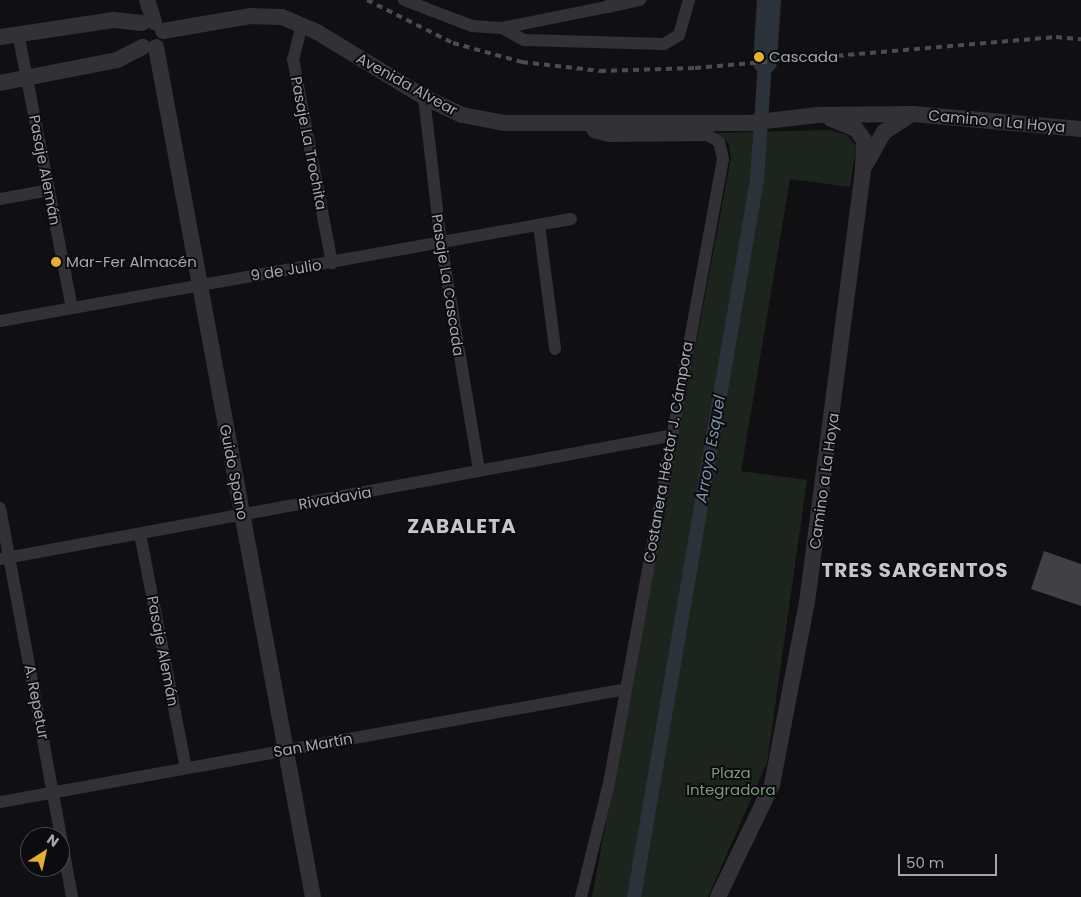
<!DOCTYPE html>
<html>
<head>
<meta charset="utf-8">
<style>
	body { margin:0 }
	#map { position:relative; width:1081px; height:897px; overflow:hidden; background:#101012; font-family:Poppins,sans-serif }
	div>[style] { position:absolute }
	.green>* { inset:0; background:#1d241e }
	.canal>* { height:14px; margin:-7px; padding:0 7px; transform-origin:7px; border-radius:7px; background:#2b3239 }
	.river>* { height:24px; margin:-12px; padding:0 12px; transform-origin:12px; border-radius:12px; background:#2b3239 }
	.building>* { inset:0; background:#404045 }
	.minor>* { height:12px; margin:-6px; padding:0 6px; transform-origin:6px; border-radius:6px; background:#323236 }
	.tertiary>* { height:16px; margin:-8px; padding:0 8px; transform-origin:8px; border-radius:8px; background:#323236 }
	.rail>* { height:4px; margin-top:-2px; transform-origin:0; background:repeating-linear-gradient(90deg,#4b4c51 0 6px,transparent 0 11px) }
	.dots>* { width:14px; height:14px; translate:-50% -50%; box-sizing:border-box; border:2px solid #0c0b0d; border-radius:50% }
	span { translate:-50% -50%; white-space:nowrap; text-align:center; line-height:1.15; -webkit-text-stroke:4px #0c0b0d; paint-order:stroke }
	.poi-label { font-size:15px; color:#a3a7b2 }
	.left { translate:0 -50%; text-align:left }
	.street-label { font-size:15px; color:#a3a7b2 }
	.park-label { font-size:15px; color:#7a9c7d }
	.water-label { font-size:16px; color:#7b93ab; font-style:italic }
	.district-label { font-size:20px; color:#c3c6ce; font-weight:700; letter-spacing:1px }
	.north { position:absolute; left:20px; top:827px; width:50px; height:50px; box-sizing:border-box; background:#0c0b0d; border:1px solid #48494f; border-radius:50%; rotate:35deg; font-size:14px; font-weight:700; line-height:20px; text-align:center; color:#a3a7b2 }
	.north::after { content:''; display:block; margin:auto; width:18px; height:22px; background:#e5ae35; clip-path:polygon(50% 0,100% 100%,50% 72%,0 100%) }
	.scale { position:absolute; left:898px; top:854px; width:99px; height:22px; box-sizing:border-box; border:2px solid #a3a7b2; border-top:0; padding-left:6px; font-size:15px; line-height:18px; white-space:nowrap; color:#a3a7b2; -webkit-text-stroke:4px #0c0b0d; paint-order:stroke }
</style>
</head>
<body>
<div id="map">
	<div class="green">
		<i style="clip-path:polygon(830px 130px,847px 135px,856px 146px,850px 187px,790px 179px,741px 471px,807px 480px,767px 763px,708px 897px,592px 897px,731px 158px,729px 144px,717px 133px)"></i>
	</div>
	<div class="canal">
		<i style="left:634px;top:897px;width:727px;rotate:-80.27deg"></i>
		<i style="left:757px;top:180px;width:118px;rotate:-86.1deg"></i>
	</div>
	<div class="river">
		<i style="left:765px;top:62px;width:62px;rotate:-86.3deg"></i>
	</div>
	<div class="building">
		<i style="clip-path:polygon(1044px 551px,1081px 564px,1081px 606px,1031px 589px)"></i>
	</div>
	<div class="minor">
		<i style="left:404px;top:0;width:73px;rotate:20.9deg"></i>
		<i style="left:472px;top:26px;width:30px;rotate:4deg"></i>
		<i style="left:502px;top:28px;width:106px;rotate:-11.4deg"></i>
		<i style="left:606px;top:7px;width:13px;rotate:-32deg"></i>
		<i style="left:609px;top:7px;width:32px;rotate:-13deg"></i>
		<i style="left:302px;top:24px;width:36px;rotate:104deg"></i>
		<i style="left:293px;top:59px;width:208px;rotate:79.2deg"></i>
		<i style="left:502px;top:28px;width:25px;rotate:29deg"></i>
		<i style="left:524px;top:40px;width:140px;rotate:1.6deg"></i>
		<i style="left:664px;top:44px;width:17px;rotate:-31deg"></i>
		<i style="left:679px;top:35px;width:36px;rotate:-74deg"></i>
		<i style="left:18px;top:33px;width:280px;rotate:78.9deg"></i>
		<i style="left:424px;top:97px;width:147px;rotate:83.4deg"></i>
		<i style="left:441px;top:243px;width:231px;rotate:80.5deg"></i>
		<i style="left:0;top:199px;width:50px;rotate:-10.4deg"></i>
		<i style="left:539px;top:225px;width:125px;rotate:82.6deg"></i>
		<i style="left:0;top:321px;width:580px;rotate:-10.13deg"></i>
		<i style="left:0;top:508px;width:396px;rotate:79.5deg"></i>
		<i style="left:140px;top:534px;width:238px;rotate:78.9deg"></i>
		<i style="left:0;top:559px;width:680px;rotate:-10.42deg"></i>
		<i style="left:0;top:802px;width:636px;rotate:-10.23deg"></i>
		<i style="left:581px;top:897px;width:117px;rotate:-76.2deg"></i>
		<i style="left:609px;top:783px;width:634px;rotate:-79.65deg"></i>
		<i style="left:723px;top:159px;width:17px;rotate:-103deg"></i>
		<i style="left:719px;top:142px;width:13px;rotate:-148deg"></i>
		<i style="left:708px;top:135px;width:99px;rotate:179.4deg"></i>
		<i style="left:609px;top:136px;width:16px;rotate:-165deg"></i>
		<i style="left:594px;top:132px;width:11px;rotate:-124deg"></i>
	</div>
	<div class="tertiary">
		<i style="left:147px;top:0;width:23px;rotate:72deg"></i>
		<i style="left:163px;top:31px;width:88px;rotate:-9.8deg"></i>
		<i style="left:250px;top:16px;width:32px;rotate:2deg"></i>
		<i style="left:282px;top:17px;width:38px;rotate:23deg"></i>
		<i style="left:317px;top:32px;width:125px;rotate:31.3deg"></i>
		<i style="left:424px;top:97px;width:42px;rotate:25.3deg"></i>
		<i style="left:462px;top:115px;width:44px;rotate:10.5deg"></i>
		<i style="left:505px;top:123px;width:244px"></i>
		<i style="left:749px;top:123px;width:69px;rotate:-6.6deg"></i>
		<i style="left:818px;top:115px;width:95px;rotate:-0.6deg"></i>
		<i style="left:913px;top:114px;width:169px;rotate:5.1deg"></i>
		<i style="left:0;top:37px;width:115px;rotate:-8.5deg"></i>
		<i style="left:114px;top:20px;width:28px;rotate:6deg"></i>
		<i style="left:156px;top:47px;width:864px;rotate:79.54deg"></i>
		<i style="left:0;top:83px;width:119px;rotate:-11.1deg"></i>
		<i style="left:117px;top:60px;width:29px;rotate:-27deg"></i>
		<i style="left:866px;top:164px;width:37px;rotate:-61deg"></i>
		<i style="left:884px;top:132px;width:31px;rotate:-33deg"></i>
		<i style="left:718px;top:897px;width:124px;rotate:-64.3deg"></i>
		<i style="left:772px;top:785px;width:186px;rotate:-79.2deg"></i>
		<i style="left:807px;top:602px;width:436px;rotate:-82.6deg"></i>
		<i style="left:863px;top:170px;width:30px;rotate:-88deg"></i>
		<i style="left:864px;top:140px;width:14px;rotate:-126deg"></i>
		<i style="left:856px;top:129px;width:27px;rotate:-158deg"></i>
	</div>
	<div class="rail">
		<i style="left:367px;top:0;width:96px;rotate:26.6deg"></i>
		<i style="left:453px;top:43px;width:72px;rotate:15.4deg"></i>
		<i style="left:522px;top:62px;width:79px;rotate:6.6deg"></i>
		<i style="left:600px;top:71px;width:95px;rotate:-1.8deg"></i>
		<i style="left:695px;top:68px;width:362px;rotate:-4.9deg"></i>
		<i style="left:1056px;top:37px;width:25px;rotate:5deg"></i>
	</div>
	<div class="dots">
		<i style="left:759px;top:57px;background:#e5ae35"></i>
		<i style="left:56px;top:262px;background:#e5ae35"></i>
	</div>
	<div class="poi-label">
		<span class="left" style="left:769px;top:57px">Cascada</span>
		<span class="left" style="left:66px;top:262px">Mar-Fer Almacén</span>
	</div>
	<div class="street-label">
		<span style="left:407px;top:84px;rotate:29deg">Avenida Alvear</span>
		<span style="left:997px;top:121px;rotate:5deg">Camino a La Hoya</span>
		<span style="left:309px;top:143px;rotate:79deg">Pasaje La Trochita</span>
		<span style="left:45px;top:170px;rotate:79deg">Pasaje Alemán</span>
		<span style="left:286px;top:270px;rotate:-9deg">9 de Julio</span>
		<span style="left:448px;top:285px;rotate:81deg">Pasaje La Cascada</span>
		<span style="left:668px;top:452px;rotate:-80deg">Costanera Héctor J. Cámpora</span>
		<span style="left:234px;top:472px;rotate:79deg">Guido Spano</span>
		<span style="left:824px;top:481px;rotate:-82deg">Camino a La Hoya</span>
		<span style="left:335px;top:498px;rotate:-10deg">Rivadavia</span>
		<span style="left:163px;top:651px;rotate:79deg">Pasaje Alemán</span>
		<span style="left:37px;top:702px;rotate:79deg">A. Repetur</span>
		<span style="left:313px;top:745px;rotate:-10deg">San Martín</span>
	</div>
	<div class="park-label">
		<span style="left:731px;top:781px">Plaza<br>Integradora</span>
	</div>
	<div class="water-label">
		<span style="left:711px;top:449px;rotate:-80deg">Arroyo Esquel</span>
	</div>
	<div class="district-label">
		<span style="left:462px;top:526px">ZABALETA</span>
		<span style="left:915px;top:570px">TRES SARGENTOS</span>
	</div>
	<div class="north">N</div>
	<div class="scale">50 m</div>
</div>
</body>
</html>
